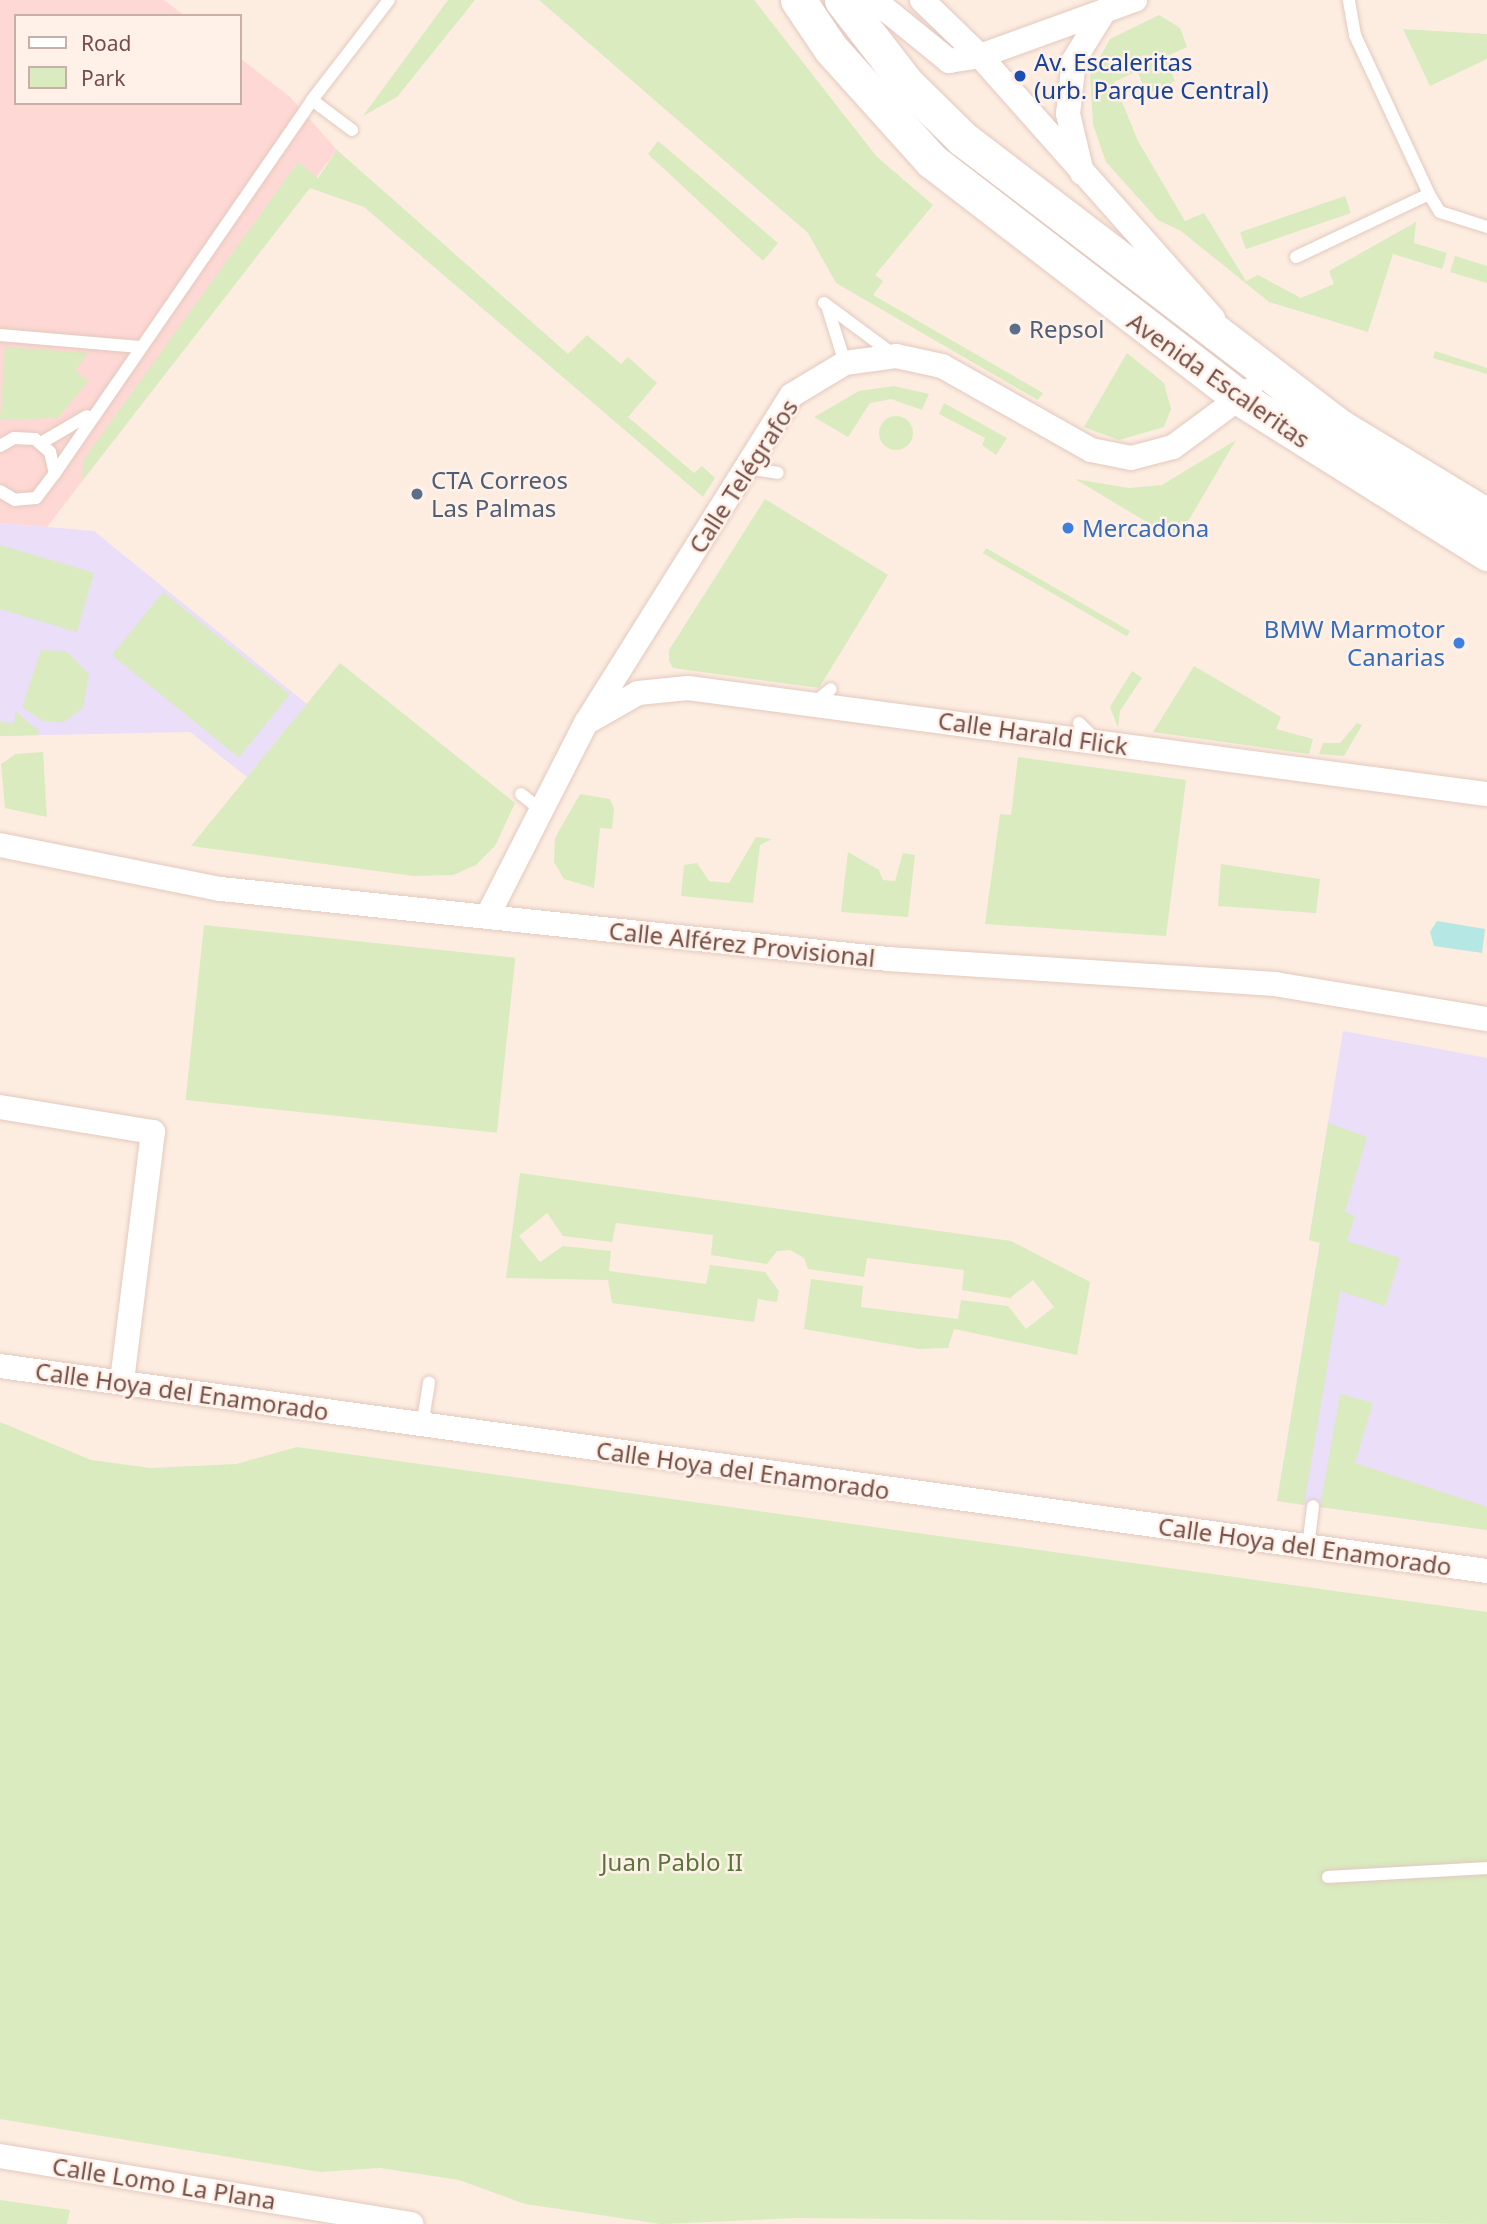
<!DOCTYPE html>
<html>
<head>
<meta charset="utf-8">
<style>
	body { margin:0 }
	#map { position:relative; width:1487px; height:2224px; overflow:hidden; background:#fdede1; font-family:"Noto Sans",sans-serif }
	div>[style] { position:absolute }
	.commercial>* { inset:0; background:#fed8d4 }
	.education>* { inset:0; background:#eadef9 }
	.green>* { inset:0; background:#d9ebbf; transform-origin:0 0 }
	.round { border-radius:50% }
	.water>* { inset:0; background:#b5e7e5 }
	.roads { filter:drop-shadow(0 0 2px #e3c9bf) drop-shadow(0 0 2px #e3c9bf) }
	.lane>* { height:12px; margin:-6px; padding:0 6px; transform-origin:6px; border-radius:6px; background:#fff }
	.street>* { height:24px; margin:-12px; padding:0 12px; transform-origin:12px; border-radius:12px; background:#fff }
	.secondary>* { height:35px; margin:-17.5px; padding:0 17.5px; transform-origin:17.5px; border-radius:17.5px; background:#fff }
	.dots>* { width:19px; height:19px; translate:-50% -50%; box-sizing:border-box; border:4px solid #fff1e8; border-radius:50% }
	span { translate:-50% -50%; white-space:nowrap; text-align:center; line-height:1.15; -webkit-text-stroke:5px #fff1e8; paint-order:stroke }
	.transit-label { font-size:24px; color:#164399 }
	.left { translate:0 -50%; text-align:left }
	.service-label { font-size:24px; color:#4e5e75 }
	.street-label { font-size:24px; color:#754f47 }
	.shop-label { font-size:24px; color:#366cbe }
	.right { translate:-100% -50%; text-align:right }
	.park-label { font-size:24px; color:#58753c }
	.legend { position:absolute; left:14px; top:14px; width:228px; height:91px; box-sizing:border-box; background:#fff1e8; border:2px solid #c8b0a8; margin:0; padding:9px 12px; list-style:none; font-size:21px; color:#754f47 }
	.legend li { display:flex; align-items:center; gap:14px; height:35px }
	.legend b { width:35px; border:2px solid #c8b0a8 }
</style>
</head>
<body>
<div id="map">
	<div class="commercial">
		<i style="clip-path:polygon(0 0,164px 0,185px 16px,16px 16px,16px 103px,240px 103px,240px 58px,290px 97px,337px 150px,47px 527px,0 523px)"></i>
	</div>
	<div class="education">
		<i style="clip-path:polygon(0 523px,94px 531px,307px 704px,247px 777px,190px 732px,0 736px)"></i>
		<i style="clip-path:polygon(1343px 1031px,1487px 1058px,1487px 1530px,1277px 1501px,1320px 1243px,1309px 1240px)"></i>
	</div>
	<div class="green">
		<i style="clip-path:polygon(448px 0,475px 0,397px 97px,363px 116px)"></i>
		<i style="clip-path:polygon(539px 0,754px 0,877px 157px,933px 205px,875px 275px,883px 281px,873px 295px,1043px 393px,1038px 400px,836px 283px,808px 233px)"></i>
		<i style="clip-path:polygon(1159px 15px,1180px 28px,1187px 47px,1165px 57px,1175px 81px,1147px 94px,1137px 71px,1114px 82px,1138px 141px,1185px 221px,1204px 213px,1246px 281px,1258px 275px,1301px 298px,1334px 284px,1329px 271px,1416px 222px,1414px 243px,1447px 253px,1442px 269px,1393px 254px,1368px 332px,1269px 302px,1181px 231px,1158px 220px,1106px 162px,1093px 124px,1090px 75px,1110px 39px)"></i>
		<i style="clip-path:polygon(1403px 29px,1487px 34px,1487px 59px,1430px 86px)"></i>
		<i style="clip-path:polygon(658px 141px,778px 243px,763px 261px,648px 154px)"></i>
		<i style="clip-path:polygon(337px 150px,568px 354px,587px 335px,621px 364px,628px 357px,657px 383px,628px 417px,694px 473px,702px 466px,715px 478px,703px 497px,364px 207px,310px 188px,82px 481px,84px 459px,298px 162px,318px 178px)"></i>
		<i style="left:1345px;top:196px;width:18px;height:111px;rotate:71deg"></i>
		<i style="clip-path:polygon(1455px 256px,1487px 266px,1487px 283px,1450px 272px)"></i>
		<i style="clip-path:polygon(5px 347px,88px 353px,75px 371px,88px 381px,58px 418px,0 420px)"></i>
		<i style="clip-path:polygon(1435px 351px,1487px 368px,1487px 374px,1433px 358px)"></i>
		<i style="clip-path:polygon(1127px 353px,1164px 383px,1171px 409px,1164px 427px,1119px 440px,1084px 427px)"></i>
		<i style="clip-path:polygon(894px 386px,929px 394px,922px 410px,891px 399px,870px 403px,848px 437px,814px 417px,859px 391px)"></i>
		<i style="clip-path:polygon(944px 403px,1007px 438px,996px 455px,982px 445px,985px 438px,939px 414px)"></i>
		<i class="round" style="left:879px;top:416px;width:34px;height:34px"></i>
		<i style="clip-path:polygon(1236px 440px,1177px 540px,1075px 479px,1129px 488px,1162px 485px)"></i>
		<i style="clip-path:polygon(765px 499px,888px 575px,819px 688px,673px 668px,669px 661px,669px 650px)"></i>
		<i style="clip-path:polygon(0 545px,94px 573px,77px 632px,0 609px)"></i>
		<i style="left:986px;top:548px;width:166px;height:6px;rotate:30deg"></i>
		<i style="left:163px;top:592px;width:163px;height:81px;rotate:39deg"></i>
		<i style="clip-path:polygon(41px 650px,66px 651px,89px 674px,83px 708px,64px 722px,43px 721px,22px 707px)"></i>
		<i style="clip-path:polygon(340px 663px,515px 803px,495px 846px,476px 865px,453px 875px,414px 876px,191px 846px)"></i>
		<i style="clip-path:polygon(1194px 666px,1281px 717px,1276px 729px,1313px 739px,1309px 754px,1153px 732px)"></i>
		<i style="clip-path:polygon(1132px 671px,1142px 678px,1120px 711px,1118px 728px,1110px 707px)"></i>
		<i style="clip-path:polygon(16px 712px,39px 731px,38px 735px,0 736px,0 721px,13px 724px)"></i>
		<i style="clip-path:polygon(1357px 723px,1362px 725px,1344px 756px,1319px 754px,1323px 743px,1340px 743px)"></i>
		<i style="clip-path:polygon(43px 752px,47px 817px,5px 808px,1px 764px,16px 754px)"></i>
		<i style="clip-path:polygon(1018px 757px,1186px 780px,1166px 936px,985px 924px,1000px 814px,1011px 815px)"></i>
		<i style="clip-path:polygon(580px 794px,610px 799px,614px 809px,612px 829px,600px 828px,594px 888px,564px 879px,554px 862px,555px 838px)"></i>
		<i style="clip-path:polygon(756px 837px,772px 839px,760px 845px,753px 903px,681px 896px,684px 865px,697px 863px,709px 881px,729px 883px)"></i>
		<i style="clip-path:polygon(848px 852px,879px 870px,883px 880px,895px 881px,903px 853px,915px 855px,908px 917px,841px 912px)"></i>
		<i style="clip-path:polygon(1221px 864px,1320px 879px,1316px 913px,1218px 906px)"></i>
		<i style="left:204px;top:925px;width:313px;height:176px;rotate:6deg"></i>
		<i style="clip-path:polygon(1328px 1123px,1367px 1137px,1345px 1212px,1355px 1216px,1347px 1241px,1400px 1258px,1385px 1306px,1340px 1291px,1304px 1505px,1277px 1501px,1320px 1243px,1309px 1240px)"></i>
		<i style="clip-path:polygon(520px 1173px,1011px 1241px,1090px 1282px,1077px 1355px,954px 1329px,948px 1348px,919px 1349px,804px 1329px,811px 1279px,863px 1286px,861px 1307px,958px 1319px,961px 1300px,1008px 1306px,1026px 1329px,1054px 1307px,1033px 1280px,1010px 1298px,962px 1290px,964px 1270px,867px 1258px,864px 1277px,808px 1269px,804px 1258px,790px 1250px,777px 1251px,767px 1264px,711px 1255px,713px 1235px,616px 1223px,612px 1242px,563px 1236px,547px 1213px,519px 1236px,540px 1262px,563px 1246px,611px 1251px,609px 1271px,706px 1284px,710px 1265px,765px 1272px,779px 1291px,777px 1302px,758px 1299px,754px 1322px,612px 1303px,608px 1280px,506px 1278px)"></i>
		<i style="clip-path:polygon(1340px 1394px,1373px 1403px,1355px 1463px,1487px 1507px,1487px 1530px,1320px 1507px)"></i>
		<i style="clip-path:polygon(0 1422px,91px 1460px,151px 1468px,236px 1464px,297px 1447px,1487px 1612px,1487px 2224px,796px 2218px,661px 2224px,525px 2204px,459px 2180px,380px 2168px,320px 2172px,0 2119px)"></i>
		<i style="clip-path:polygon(0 2200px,70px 2210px,67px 2224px,0 2224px)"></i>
	</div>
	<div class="water">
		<i style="clip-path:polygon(1437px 921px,1485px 929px,1482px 953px,1434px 946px,1430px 932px)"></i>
	</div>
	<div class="roads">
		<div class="lane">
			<i style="left:352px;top:130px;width:50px;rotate:-143.1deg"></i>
			<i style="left:312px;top:100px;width:126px;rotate:-52.4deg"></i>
			<i style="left:1429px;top:194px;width:21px;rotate:59deg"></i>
			<i style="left:1440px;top:212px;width:49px;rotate:17.7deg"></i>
			<i style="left:1296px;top:257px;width:147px;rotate:-25.3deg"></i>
			<i style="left:1429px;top:194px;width:175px;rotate:-115deg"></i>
			<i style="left:1355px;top:35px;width:36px;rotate:-100deg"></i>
			<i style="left:824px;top:303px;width:87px;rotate:36.6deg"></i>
			<i style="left:828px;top:309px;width:57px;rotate:72.5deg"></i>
			<i style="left:0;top:335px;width:140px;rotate:4.9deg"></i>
			<i style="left:41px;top:443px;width:53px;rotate:-30.4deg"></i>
			<i style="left:0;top:446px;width:16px;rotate:-30deg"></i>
			<i style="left:14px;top:438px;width:21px;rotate:3deg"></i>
			<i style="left:35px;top:439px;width:20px;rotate:41deg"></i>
			<i style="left:50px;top:452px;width:22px;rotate:77deg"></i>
			<i style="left:55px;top:473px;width:31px;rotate:127deg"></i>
			<i style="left:36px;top:498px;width:21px;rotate:175deg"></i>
			<i style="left:15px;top:500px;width:17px;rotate:-149deg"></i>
			<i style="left:747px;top:468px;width:31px;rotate:9deg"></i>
			<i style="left:55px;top:473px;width:453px;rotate:-55.4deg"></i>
			<i style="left:813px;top:704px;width:23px;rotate:-40deg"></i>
			<i style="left:1079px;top:723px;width:23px;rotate:45deg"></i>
			<i style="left:521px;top:794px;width:26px;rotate:39deg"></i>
			<i style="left:422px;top:1426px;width:44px;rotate:-80.8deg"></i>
			<i style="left:1308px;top:1547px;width:41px;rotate:-83deg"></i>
			<i style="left:1328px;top:1877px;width:159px;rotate:-3.2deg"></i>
		</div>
		<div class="street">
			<i style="left:874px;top:0;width:97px;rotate:39.1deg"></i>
			<i style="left:949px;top:61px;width:31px;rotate:-9deg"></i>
			<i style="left:980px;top:56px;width:165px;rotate:-19.9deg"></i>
			<i style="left:922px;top:0;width:81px;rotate:44deg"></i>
			<i style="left:980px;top:56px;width:351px;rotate:48.4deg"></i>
			<i style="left:1082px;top:173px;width:61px;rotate:-103.3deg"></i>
			<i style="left:1068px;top:114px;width:54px;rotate:-83.7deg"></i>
			<i style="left:1074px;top:60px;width:55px;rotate:-58.3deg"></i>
			<i style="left:589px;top:721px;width:56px;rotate:-29.7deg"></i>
			<i style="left:638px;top:693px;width:50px;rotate:-5.7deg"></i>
			<i style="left:688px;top:688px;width:806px;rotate:7.56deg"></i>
			<i style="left:0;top:845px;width:225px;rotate:11.3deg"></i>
			<i style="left:221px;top:889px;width:671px;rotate:5.99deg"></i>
			<i style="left:888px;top:959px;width:388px;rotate:3.7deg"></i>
			<i style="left:1275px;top:984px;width:215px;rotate:9.4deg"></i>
			<i style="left:488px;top:915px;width:216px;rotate:-63deg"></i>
			<i style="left:586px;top:723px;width:387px;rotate:-57.9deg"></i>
			<i style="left:792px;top:395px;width:62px;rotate:-31.1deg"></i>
			<i style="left:845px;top:363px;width:51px;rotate:-7.8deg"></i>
			<i style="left:896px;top:356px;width:47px;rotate:12.3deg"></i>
			<i style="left:942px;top:366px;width:171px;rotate:29.4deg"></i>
			<i style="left:1091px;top:450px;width:41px;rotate:11.3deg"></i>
			<i style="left:1131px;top:458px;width:43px;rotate:-14.7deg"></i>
			<i style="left:1173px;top:447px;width:96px;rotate:-36.5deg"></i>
			<i style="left:0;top:1107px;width:155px;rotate:9.3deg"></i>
			<i style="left:153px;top:1132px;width:252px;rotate:97.1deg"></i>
			<i style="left:0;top:1366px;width:1501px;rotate:7.85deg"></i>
			<i style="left:0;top:2156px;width:417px;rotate:9.4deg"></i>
		</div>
		<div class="secondary">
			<i style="left:798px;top:0;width:59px;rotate:56deg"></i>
			<i style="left:831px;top:49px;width:151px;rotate:48deg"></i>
			<i style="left:932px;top:161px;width:389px;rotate:37.6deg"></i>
			<i style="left:1240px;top:398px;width:292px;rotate:32.1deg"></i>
			<i style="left:842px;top:0;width:106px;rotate:52.3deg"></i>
			<i style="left:907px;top:84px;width:78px;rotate:44.5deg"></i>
			<i style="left:963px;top:139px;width:474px;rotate:37.4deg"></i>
			<i style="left:1340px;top:427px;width:172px;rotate:31.2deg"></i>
		</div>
	</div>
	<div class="dots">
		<i style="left:1020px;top:76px;background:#1a4fb4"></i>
		<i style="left:1015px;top:329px;background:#5c6f8a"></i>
		<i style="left:417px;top:494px;background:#5c6f8a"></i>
		<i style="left:1068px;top:528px;background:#3f7fe0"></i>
		<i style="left:1459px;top:643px;background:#3f7fe0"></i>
	</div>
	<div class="transit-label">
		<span class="left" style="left:1034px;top:76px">Av. Escaleritas<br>(urb. Parque Central)</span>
	</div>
	<div class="service-label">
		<span class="left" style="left:1029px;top:329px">Repsol</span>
		<span class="left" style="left:431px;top:494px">CTA Correos<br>Las Palmas</span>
	</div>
	<div class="street-label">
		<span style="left:1219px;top:380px;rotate:35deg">Avenida Escaleritas</span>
		<span style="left:743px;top:476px;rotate:-57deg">Calle Telégrafos</span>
		<span style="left:1033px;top:733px;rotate:8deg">Calle Harald Flick</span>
		<span style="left:742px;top:944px;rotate:6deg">Calle Alférez Provisional</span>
		<span style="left:182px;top:1391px;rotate:8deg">Calle Hoya del Enamorado</span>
		<span style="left:743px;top:1470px;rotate:8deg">Calle Hoya del Enamorado</span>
		<span style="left:1305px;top:1546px;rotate:8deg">Calle Hoya del Enamorado</span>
		<span style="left:164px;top:2183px;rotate:9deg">Calle Lomo La Plana</span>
	</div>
	<div class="shop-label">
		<span class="left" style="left:1082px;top:528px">Mercadona</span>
		<span class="right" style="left:1445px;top:643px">BMW Marmotor<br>Canarias</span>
	</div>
	<div class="park-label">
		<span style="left:672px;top:1862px">Juan Pablo II</span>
	</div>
	<ul class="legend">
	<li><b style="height:9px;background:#fff"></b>Road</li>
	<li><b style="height:19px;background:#d9ebbf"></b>Park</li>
	</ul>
</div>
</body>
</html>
